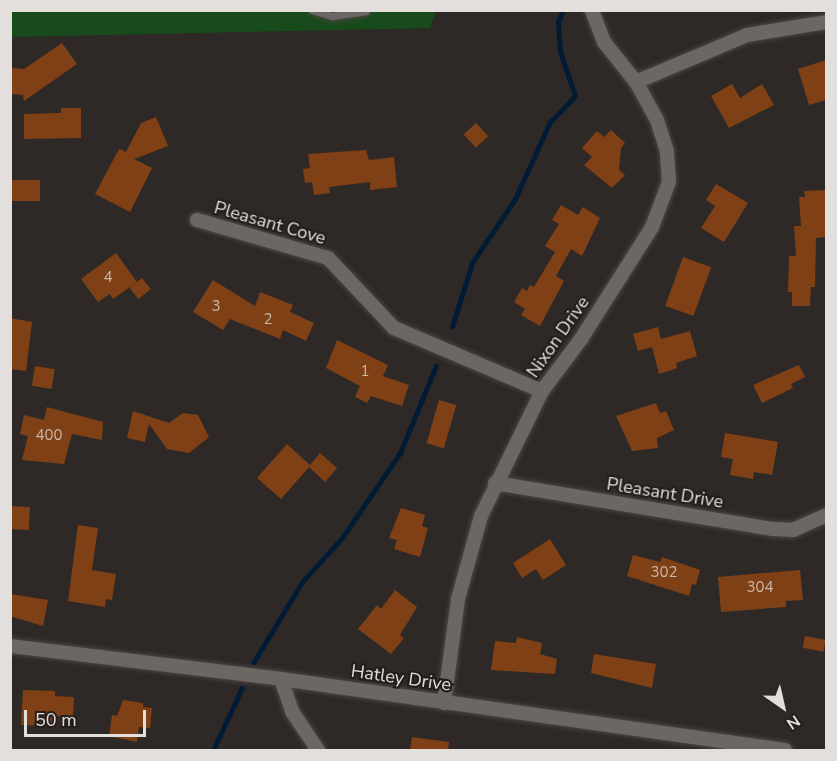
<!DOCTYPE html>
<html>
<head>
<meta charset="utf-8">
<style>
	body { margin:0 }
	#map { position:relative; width:837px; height:761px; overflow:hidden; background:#2e2926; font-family:"Nunito Sans",sans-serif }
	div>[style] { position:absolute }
	.green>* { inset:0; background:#184b1b }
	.stream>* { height:4.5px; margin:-2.25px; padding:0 2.25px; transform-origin:2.25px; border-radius:2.25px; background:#011b35 }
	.building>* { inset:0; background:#7f4016; transform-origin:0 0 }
	.roads { filter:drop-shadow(0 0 2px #4b4745) drop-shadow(0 0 2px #4b4745) }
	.lane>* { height:7px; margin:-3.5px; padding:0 3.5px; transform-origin:3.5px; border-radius:3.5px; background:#6d6764 }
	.street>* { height:14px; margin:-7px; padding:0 7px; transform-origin:7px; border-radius:7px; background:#6d6764 }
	span { translate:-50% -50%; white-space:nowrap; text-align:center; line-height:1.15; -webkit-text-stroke:4.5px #241f1c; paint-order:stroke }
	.number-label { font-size:15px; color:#c9b7ab }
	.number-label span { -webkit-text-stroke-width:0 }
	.street-label { font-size:18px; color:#e2dfdd }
	.frame { position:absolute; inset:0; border:12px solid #e2dfdd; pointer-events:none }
	.north { position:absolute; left:753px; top:677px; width:60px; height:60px; -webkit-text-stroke:4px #241f1c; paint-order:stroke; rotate:146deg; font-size:16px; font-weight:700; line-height:24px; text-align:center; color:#e2dfdd }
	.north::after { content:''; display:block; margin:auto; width:21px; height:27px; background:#e2dfdd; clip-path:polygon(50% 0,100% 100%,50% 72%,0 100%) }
	.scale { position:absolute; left:24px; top:710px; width:122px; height:27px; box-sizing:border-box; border:3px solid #e2dfdd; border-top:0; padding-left:8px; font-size:18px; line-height:21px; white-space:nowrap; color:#e2dfdd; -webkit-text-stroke:4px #241f1c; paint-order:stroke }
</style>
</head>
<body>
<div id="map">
	<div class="green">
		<i style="clip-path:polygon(10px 11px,436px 11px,430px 28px,11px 37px)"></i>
	</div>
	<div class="stream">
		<i style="left:452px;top:327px;width:67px;rotate:-72.6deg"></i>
		<i style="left:472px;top:263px;width:77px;rotate:-56.1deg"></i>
		<i style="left:515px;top:199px;width:85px;rotate:-65.6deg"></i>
		<i style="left:550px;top:122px;width:36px;rotate:-46deg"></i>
		<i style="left:575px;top:96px;width:46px;rotate:-108.8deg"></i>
		<i style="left:560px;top:52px;width:30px;rotate:-94deg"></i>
		<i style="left:558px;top:22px;width:13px;rotate:-67deg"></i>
		<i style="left:253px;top:663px;width:95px;rotate:-58.8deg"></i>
		<i style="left:302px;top:582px;width:59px;rotate:-47.7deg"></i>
		<i style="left:342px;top:538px;width:103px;rotate:-55.7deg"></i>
		<i style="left:400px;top:453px;width:94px;rotate:-67.5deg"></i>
		<i style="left:213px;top:750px;width:68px;rotate:-64.9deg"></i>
	</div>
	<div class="building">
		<i style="clip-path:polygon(62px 43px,77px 64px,24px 101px,23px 95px,10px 94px,10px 68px,24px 69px)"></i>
		<i style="clip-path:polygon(826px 60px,826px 100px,809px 105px,798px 69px)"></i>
		<i style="clip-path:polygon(732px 84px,740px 98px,762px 84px,774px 105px,729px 128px,711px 96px)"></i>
		<i style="clip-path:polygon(61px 108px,81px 108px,81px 138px,24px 139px,24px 114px,61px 113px)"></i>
		<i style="clip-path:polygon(156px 117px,168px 146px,134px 159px,152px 168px,130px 212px,95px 194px,119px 149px,126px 152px,141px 123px)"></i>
		<i style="left:476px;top:123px;width:18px;height:17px;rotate:47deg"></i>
		<i style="clip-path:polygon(611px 130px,625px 143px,621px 148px,619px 170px,625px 175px,612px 188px,584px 165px,592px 157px,582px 148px,597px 131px,604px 137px)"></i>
		<i style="clip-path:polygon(366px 150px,369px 160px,394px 157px,397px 187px,370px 190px,370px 182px,329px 187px,330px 193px,314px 195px,312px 182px,305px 183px,303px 169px,310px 168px,308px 154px)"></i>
		<i style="left:10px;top:180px;width:30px;height:21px"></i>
		<i style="clip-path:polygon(716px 184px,748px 203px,724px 242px,701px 228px,715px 206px,706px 200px)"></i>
		<i style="clip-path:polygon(826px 190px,826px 237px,816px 238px,815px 287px,811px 287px,810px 306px,792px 306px,792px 292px,788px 292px,789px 256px,796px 256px,794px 226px,801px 226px,799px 197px,805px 197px,804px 191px)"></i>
		<i style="clip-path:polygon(561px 205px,578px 215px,583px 207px,600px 218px,582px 256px,571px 249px,556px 276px,564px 281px,540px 326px,521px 315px,525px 309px,514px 302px,522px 288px,527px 291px,530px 285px,534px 287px,555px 252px,545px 246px,559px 224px,552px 220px)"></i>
		<i style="clip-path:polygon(116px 253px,137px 282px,113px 299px,110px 294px,98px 302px,81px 279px)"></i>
		<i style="left:683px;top:257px;width:30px;height:52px;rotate:20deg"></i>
		<i style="left:142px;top:278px;width:14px;height:16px;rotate:51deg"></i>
		<i style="clip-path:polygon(213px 280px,255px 306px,260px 292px,293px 305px,290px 312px,314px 323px,306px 341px,283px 330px,280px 339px,230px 319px,223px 330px,193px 312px)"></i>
		<i style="clip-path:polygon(10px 318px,32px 322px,26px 371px,10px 369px)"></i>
		<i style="clip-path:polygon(658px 327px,661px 339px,690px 331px,697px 356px,676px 363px,677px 368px,659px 374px,652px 347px,638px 351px,633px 334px)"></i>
		<i style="clip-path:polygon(337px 340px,388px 365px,383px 376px,409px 385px,402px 406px,371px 396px,367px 403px,355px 397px,360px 386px,326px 368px)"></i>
		<i style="clip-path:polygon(799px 365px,805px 377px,791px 384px,793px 388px,762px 403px,753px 385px)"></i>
		<i style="left:35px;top:366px;width:20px;height:20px;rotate:9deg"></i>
		<i style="left:439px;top:400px;width:18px;height:45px;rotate:16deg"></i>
		<i style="clip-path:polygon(656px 403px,660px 413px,666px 411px,674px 430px,657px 438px,658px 448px,632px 451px,616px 416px)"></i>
		<i style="clip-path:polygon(47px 407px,103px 422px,102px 440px,72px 434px,64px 464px,22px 460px,28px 436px,20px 434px,24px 415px,44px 420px)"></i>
		<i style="clip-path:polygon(133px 411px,169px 423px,183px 413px,198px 415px,209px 437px,189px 453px,167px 449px,149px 424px,145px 442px,127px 438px)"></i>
		<i style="clip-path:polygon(725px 433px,778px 442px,772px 475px,754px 472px,753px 479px,730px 475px,733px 459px,721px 457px)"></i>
		<i style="clip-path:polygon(287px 444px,310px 465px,320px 453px,337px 468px,325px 482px,309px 467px,281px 499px,257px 478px)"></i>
		<i style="left:10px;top:506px;width:20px;height:23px;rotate:3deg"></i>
		<i style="clip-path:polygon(401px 508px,425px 515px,422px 526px,428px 528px,420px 557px,394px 549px,397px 540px,389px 538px)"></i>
		<i style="clip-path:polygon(78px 525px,98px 528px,92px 570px,116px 574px,112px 600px,106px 599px,105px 607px,68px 601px)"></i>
		<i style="clip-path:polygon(550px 539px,566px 565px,543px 580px,536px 569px,522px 578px,513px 563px)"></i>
		<i style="clip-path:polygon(633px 555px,660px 562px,662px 557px,700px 570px,696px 585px,692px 584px,689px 596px,627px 576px)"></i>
		<i style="clip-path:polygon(800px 570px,803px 600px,786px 601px,786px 607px,721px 612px,718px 577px)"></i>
		<i style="clip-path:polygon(395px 590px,417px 607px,400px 635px,404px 638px,391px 654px,358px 629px,377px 605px,381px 609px)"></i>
		<i style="clip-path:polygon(10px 594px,48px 600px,43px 626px,10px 616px)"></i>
		<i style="left:805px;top:636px;width:21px;height:12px;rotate:11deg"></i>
		<i style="clip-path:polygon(517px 637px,542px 643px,540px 654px,557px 659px,555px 674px,491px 670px,495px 641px,516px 643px)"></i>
		<i style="clip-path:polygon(594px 654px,656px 664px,652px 688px,591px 673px)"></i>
		<i style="clip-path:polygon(23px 690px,55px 691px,55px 696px,74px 697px,73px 717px,53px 716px,53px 726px,21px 725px)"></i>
		<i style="clip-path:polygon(123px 700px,143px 703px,143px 707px,152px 708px,150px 728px,139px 727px,137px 742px,109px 736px,112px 715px,117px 716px)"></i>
		<i style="clip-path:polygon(412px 737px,449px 742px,448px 750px,410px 750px)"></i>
	</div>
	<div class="roads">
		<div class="lane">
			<i style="left:312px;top:10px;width:21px;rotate:17deg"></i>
			<i style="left:332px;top:16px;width:34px;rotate:-8deg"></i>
		</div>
		<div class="street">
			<i style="left:636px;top:82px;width:121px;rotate:-22.9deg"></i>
			<i style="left:747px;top:35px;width:80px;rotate:-9.3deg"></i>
			<i style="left:197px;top:220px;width:136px;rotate:16.2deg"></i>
			<i style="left:328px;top:258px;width:96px;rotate:46.7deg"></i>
			<i style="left:394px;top:328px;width:161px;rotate:23.1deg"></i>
			<i style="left:495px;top:483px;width:282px;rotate:9.4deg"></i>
			<i style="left:773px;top:529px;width:20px;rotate:3deg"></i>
			<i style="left:793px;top:530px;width:36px;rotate:-24deg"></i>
			<i style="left:10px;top:646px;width:273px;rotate:6.9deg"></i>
			<i style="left:281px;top:679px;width:509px;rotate:8.02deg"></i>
			<i style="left:281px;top:679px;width:36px;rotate:71deg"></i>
			<i style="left:293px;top:713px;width:45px;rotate:56deg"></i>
			<i style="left:444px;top:703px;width:105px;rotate:-82.3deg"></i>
			<i style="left:458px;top:599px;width:86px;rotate:-74.5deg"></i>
			<i style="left:481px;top:516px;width:139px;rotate:-64deg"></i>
			<i style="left:542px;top:391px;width:65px;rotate:-53.1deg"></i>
			<i style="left:581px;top:339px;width:133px;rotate:-57.6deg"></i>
			<i style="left:652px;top:227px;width:48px;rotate:-69.3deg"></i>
			<i style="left:669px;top:182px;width:31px;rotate:-94deg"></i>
			<i style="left:667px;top:151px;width:33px;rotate:-108deg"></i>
			<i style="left:657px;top:120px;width:43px;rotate:-118.9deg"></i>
			<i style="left:636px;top:82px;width:51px;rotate:-128.7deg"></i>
			<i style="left:604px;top:42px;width:34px;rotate:-111deg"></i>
		</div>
	</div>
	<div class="number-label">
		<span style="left:108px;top:278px">4</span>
		<span style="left:216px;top:307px">3</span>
		<span style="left:268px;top:320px">2</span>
		<span style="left:365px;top:372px">1</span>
		<span style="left:49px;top:436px">400</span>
		<span style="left:664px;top:573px">302</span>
		<span style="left:760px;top:588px">304</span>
	</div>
	<div class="street-label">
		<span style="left:270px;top:223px;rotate:16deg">Pleasant Cove</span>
		<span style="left:558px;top:337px;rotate:-55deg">Nixon Drive</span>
		<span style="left:665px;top:493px;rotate:9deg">Pleasant Drive</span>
		<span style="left:401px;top:678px;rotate:8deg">Hatley Drive</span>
	</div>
	<div class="frame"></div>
	<div class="north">N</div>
	<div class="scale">50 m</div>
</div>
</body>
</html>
